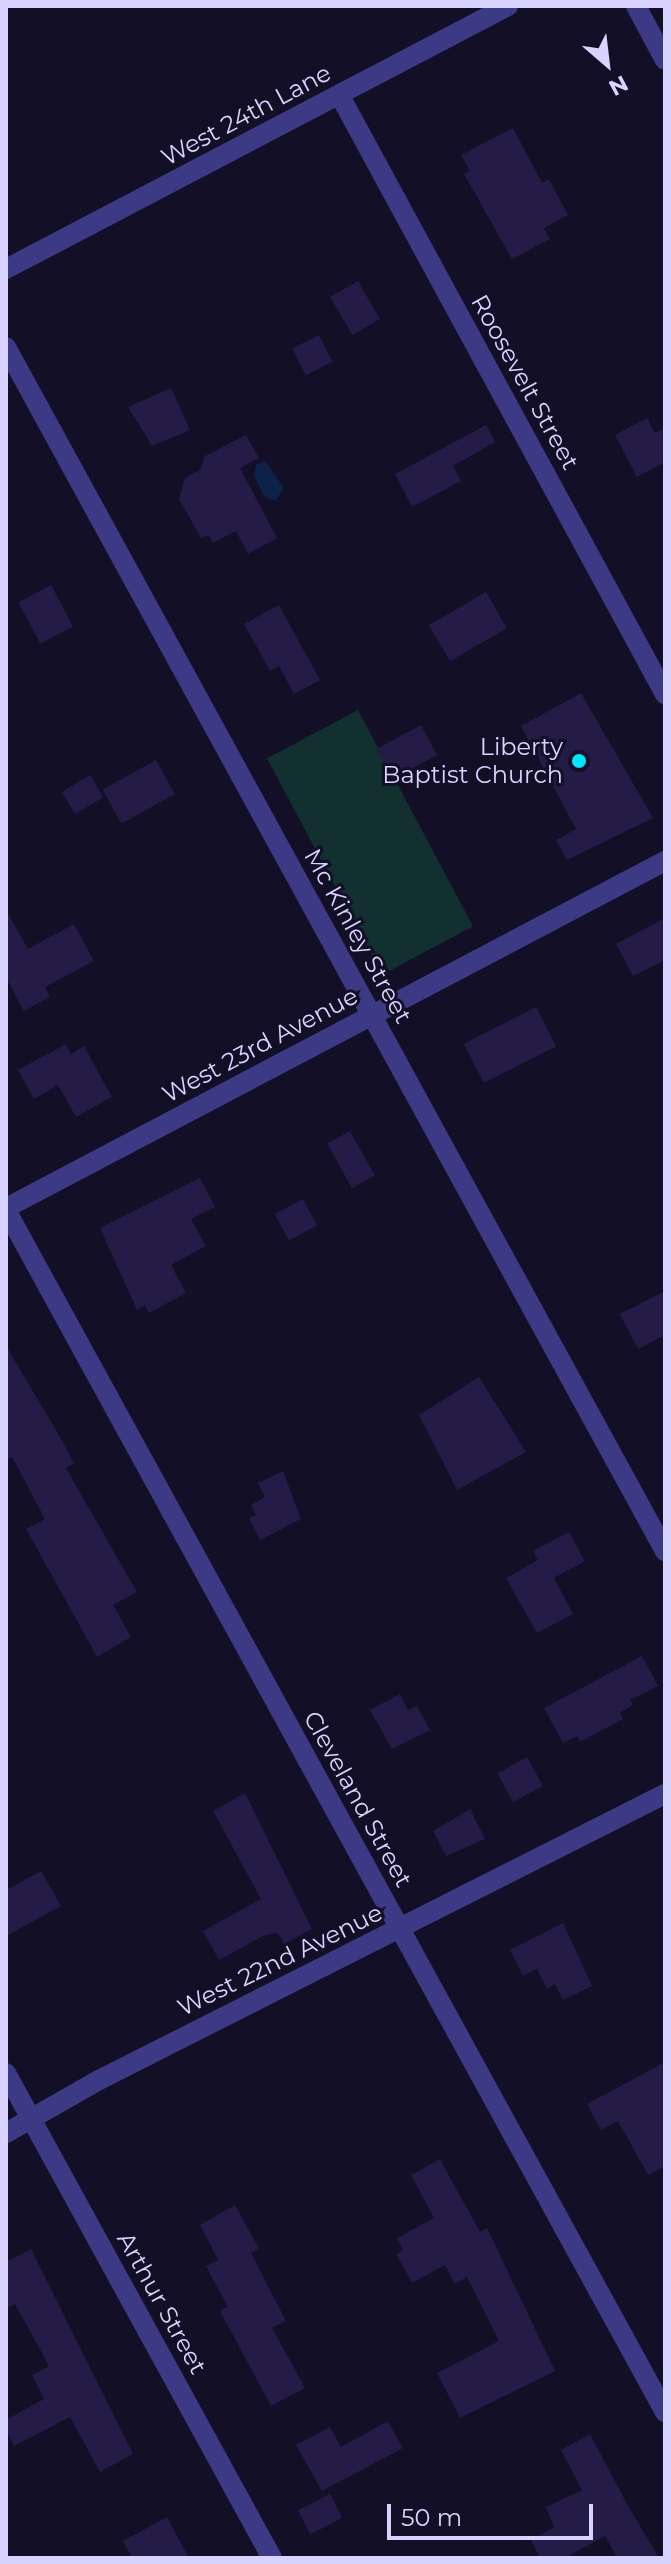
<!DOCTYPE html>
<html>
<head>
<meta charset="utf-8">
<style>
	body { margin:0 }
	#map { position:relative; width:671px; height:2564px; overflow:hidden; background:#130f26; font-family:Montserrat,sans-serif }
	div>[style] { position:absolute }
	.green>* { inset:0; background:#12302f; transform-origin:0 0 }
	.water>* { inset:0; background:#0c2248 }
	.building>* { inset:0; background:#241b47; transform-origin:0 0 }
	.minor>* { height:20px; margin:-10px; padding:0 10px; transform-origin:10px; border-radius:10px; background:#3d3a85 }
	.dots>* { width:22px; height:22px; translate:-50% -50%; box-sizing:border-box; border:4px solid #130f26; border-radius:50% }
	span { translate:-50% -50%; white-space:nowrap; text-align:center; line-height:1.15; -webkit-text-stroke:6px #130f26; paint-order:stroke }
	.street-label { font-size:24px; color:#d9d4ff }
	.poi-label { font-size:24px; color:#d9d4ff }
	.right { translate:-100% -50%; text-align:right }
	.frame { position:absolute; inset:0; border:8px solid #d9d4ff; pointer-events:none }
	.north { position:absolute; left:567px; top:24px; width:80px; height:80px; -webkit-text-stroke:6px #130f26; paint-order:stroke; rotate:152deg; font-size:22px; font-weight:700; line-height:32px; text-align:center; color:#d9d4ff }
	.north::after { content:''; display:block; margin:auto; width:28px; height:36px; background:#d9d4ff; clip-path:polygon(50% 0,100% 100%,50% 72%,0 100%) }
	.scale { position:absolute; left:387px; top:2504px; width:206px; height:36px; box-sizing:border-box; border:4px solid #d9d4ff; border-top:0; padding-left:10px; font-size:24px; line-height:28px; white-space:nowrap; color:#d9d4ff; -webkit-text-stroke:6px #130f26; paint-order:stroke }
</style>
</head>
<body>
<div id="map">
	<div class="green">
		<i style="left:358px;top:710px;width:245px;height:103px;rotate:62deg"></i>
	</div>
	<div class="water">
		<i style="clip-path:polygon(265px 461px,284px 488px,275px 501px,264px 496px,254px 476px,256px 465px)"></i>
	</div>
	<div class="building">
		<i style="clip-path:polygon(513px 128px,542px 183px,549px 179px,568px 215px,544px 228px,550px 239px,512px 259px,464px 174px,470px 171px,461px 155px)"></i>
		<i style="left:358px;top:281px;width:44px;height:32px;rotate:60deg"></i>
		<i style="left:319px;top:335px;width:30px;height:30px;rotate:63deg"></i>
		<i style="clip-path:polygon(171px 388px,190px 430px,152px 446px,128px 407px)"></i>
		<i style="clip-path:polygon(647px 418px,655px 433px,665px 428px,665px 462px,637px 477px,615px 435px)"></i>
		<i style="clip-path:polygon(486px 425px,495px 442px,453px 466px,461px 481px,412px 507px,395px 474px)"></i>
		<i style="clip-path:polygon(246px 435px,259px 458px,240px 468px,277px 538px,248px 554px,236px 531px,213px 543px,209px 535px,201px 538px,179px 499px,185px 478px,200px 470px,205px 456px)"></i>
		<i style="left:51px;top:585px;width:47px;height:37px;rotate:62deg"></i>
		<i style="left:486px;top:592px;width:42px;height:66px;rotate:60deg"></i>
		<i style="clip-path:polygon(279px 605px,320px 680px,294px 694px,279px 666px,270px 671px,244px 624px)"></i>
		<i style="clip-path:polygon(581px 693px,653px 818px,567px 860px,556px 840px,576px 829px,521px 726px)"></i>
		<i style="left:421px;top:725px;width:34px;height:50px;rotate:62deg"></i>
		<i style="left:156px;top:760px;width:39px;height:61px;rotate:61deg"></i>
		<i style="left:90px;top:775px;width:26px;height:33px;rotate:59deg"></i>
		<i style="clip-path:polygon(6px 910px,28px 949px,74px 924px,94px 961px,45px 987px,50px 997px,24px 1011px,6px 978px)"></i>
		<i style="clip-path:polygon(665px 918px,665px 960px,633px 976px,616px 944px)"></i>
		<i style="left:536px;top:1007px;width:44px;height:81px;rotate:63deg"></i>
		<i style="clip-path:polygon(66px 1044px,71px 1054px,84px 1046px,112px 1097px,76px 1117px,58px 1085px,34px 1099px,18px 1070px)"></i>
		<i style="left:350px;top:1131px;width:51px;height:26px;rotate:61deg"></i>
		<i style="clip-path:polygon(200px 1178px,215px 1207px,191px 1219px,206px 1246px,171px 1265px,186px 1293px,149px 1313px,145px 1305px,137px 1310px,100px 1228px)"></i>
		<i style="left:303px;top:1199px;width:30px;height:32px;rotate:62deg"></i>
		<i style="clip-path:polygon(665px 1291px,665px 1335px,638px 1349px,620px 1314px)"></i>
		<i style="clip-path:polygon(6px 1346px,63px 1442px,74px 1464px,66px 1468px,137px 1592px,113px 1605px,131px 1637px,97px 1657px,26px 1529px,45px 1519px,12px 1457px,6px 1460px)"></i>
		<i style="clip-path:polygon(479px 1377px,526px 1452px,457px 1490px,419px 1415px)"></i>
		<i style="clip-path:polygon(283px 1471px,301px 1519px,260px 1540px,249px 1518px,256px 1515px,251px 1505px,265px 1497px,258px 1483px)"></i>
		<i style="clip-path:polygon(569px 1532px,585px 1561px,554px 1578px,573px 1614px,537px 1633px,506px 1578px,538px 1560px,533px 1551px)"></i>
		<i style="clip-path:polygon(642px 1656px,658px 1686px,630px 1700px,633px 1705px,620px 1712px,623px 1719px,580px 1742px,577px 1736px,563px 1743px,544px 1708px)"></i>
		<i style="clip-path:polygon(400px 1694px,408px 1710px,417px 1706px,430px 1730px,392px 1749px,370px 1710px)"></i>
		<i style="left:527px;top:1757px;width:33px;height:34px;rotate:61deg"></i>
		<i style="clip-path:polygon(245px 1793px,312px 1929px,284px 1944px,278px 1933px,265px 1935px,219px 1960px,203px 1931px,261px 1899px,213px 1811px)"></i>
		<i style="clip-path:polygon(470px 1809px,485px 1839px,446px 1856px,433px 1831px)"></i>
		<i style="clip-path:polygon(41px 1871px,61px 1906px,6px 1936px,6px 1890px)"></i>
		<i style="clip-path:polygon(563px 1923px,592px 1986px,563px 2000px,555px 1984px,547px 1989px,537px 1969px,523px 1976px,510px 1950px)"></i>
		<i style="clip-path:polygon(665px 2062px,665px 2166px,648px 2175px,618px 2121px,601px 2130px,587px 2104px)"></i>
		<i style="clip-path:polygon(440px 2159px,480px 2232px,487px 2228px,555px 2371px,460px 2418px,437px 2373px,499px 2341px,467px 2277px,455px 2284px,445px 2265px,412px 2283px,396px 2254px,403px 2250px,397px 2238px,434px 2218px,411px 2175px)"></i>
		<i style="clip-path:polygon(235px 2205px,259px 2249px,251px 2253px,286px 2321px,272px 2328px,305px 2388px,271px 2406px,220px 2311px,228px 2307px,206px 2266px,218px 2260px,200px 2225px)"></i>
		<i style="clip-path:polygon(31px 2249px,133px 2454px,100px 2472px,70px 2417px,14px 2446px,6px 2430px,6px 2420px,44px 2399px,32px 2375px,49px 2366px,15px 2304px,6px 2309px,6px 2262px)"></i>
		<i style="clip-path:polygon(388px 2421px,403px 2448px,322px 2491px,296px 2445px,330px 2427px,341px 2447px)"></i>
		<i style="clip-path:polygon(590px 2434px,627px 2504px,659px 2558px,617px 2558px,605px 2536px,565px 2558px,540px 2558px,531px 2540px,554px 2527px,546px 2507px,582px 2490px,561px 2450px)"></i>
		<i style="left:330px;top:2494px;width:27px;height:36px;rotate:63deg"></i>
		<i style="clip-path:polygon(167px 2517px,189px 2558px,132px 2558px,123px 2541px)"></i>
	</div>
	<div class="minor">
		<i style="left:636px;top:6px;width:61px;rotate:61.8deg"></i>
		<i style="left:340px;top:96px;width:681px;rotate:61.48deg"></i>
		<i style="left:6px;top:269px;width:567px;rotate:-27.65deg"></i>
		<i style="left:6px;top:347px;width:1373px;rotate:61.31deg"></i>
		<i style="left:6px;top:1208px;width:745px;rotate:-27.77deg"></i>
		<i style="left:6px;top:1210px;width:1371px;rotate:61.27deg"></i>
		<i style="left:6px;top:2073px;width:553px;rotate:61.26deg"></i>
		<i style="left:6px;top:2133px;width:107px;rotate:-29.7deg"></i>
		<i style="left:99px;top:2080px;width:634px;rotate:-26.81deg"></i>
	</div>
	<div class="dots">
		<i style="left:579px;top:761px;background:#00e5ff"></i>
	</div>
	<div class="street-label">
		<span style="left:246px;top:115px;rotate:-28deg">West 24th Lane</span>
		<span style="left:525px;top:382px;rotate:61deg">Roosevelt Street</span>
		<span style="left:358px;top:936px;rotate:61deg">Mc Kinley Street</span>
		<span style="left:260px;top:1045px;rotate:-28deg">West 23rd Avenue</span>
		<span style="left:358px;top:1799px;rotate:61deg">Cleveland Street</span>
		<span style="left:280px;top:1960px;rotate:-26deg">West 22nd Avenue</span>
		<span style="left:162px;top:2303px;rotate:61deg">Arthur Street</span>
	</div>
	<div class="poi-label">
		<span class="right" style="left:563px;top:761px">Liberty<br>Baptist Church</span>
	</div>
	<div class="frame"></div>
	<div class="north">N</div>
	<div class="scale">50 m</div>
</div>
</body>
</html>
